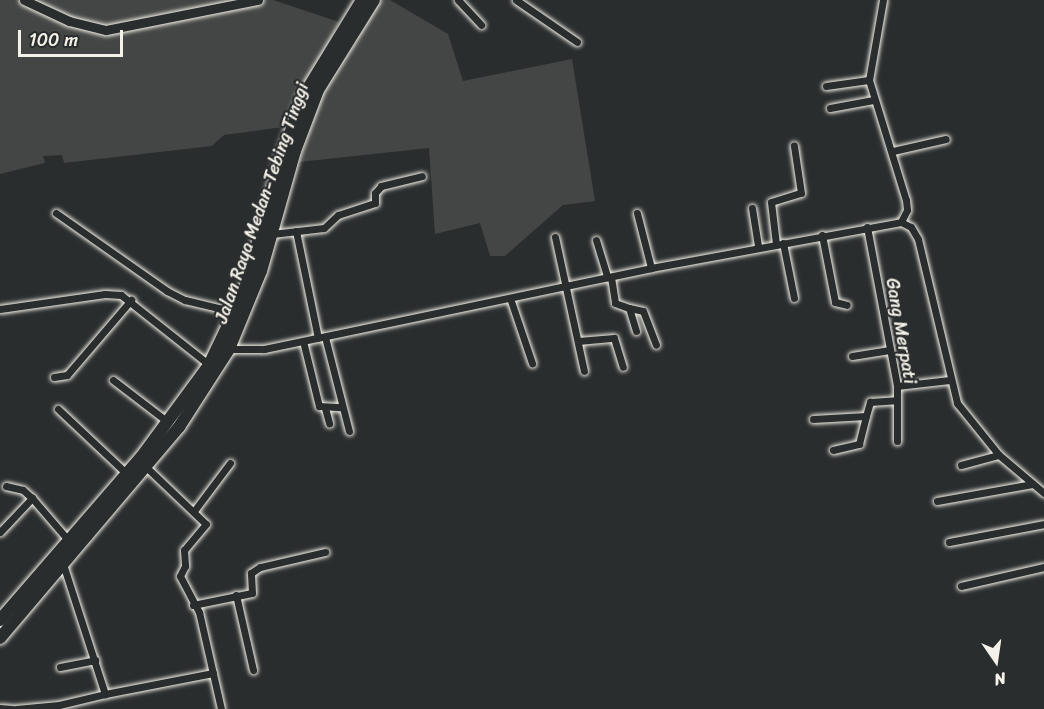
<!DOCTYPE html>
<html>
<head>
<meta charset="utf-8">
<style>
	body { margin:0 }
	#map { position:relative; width:1044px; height:709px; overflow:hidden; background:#2a2d2e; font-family:Sriracha,sans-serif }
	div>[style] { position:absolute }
	.green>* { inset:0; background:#444645 }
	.roads { filter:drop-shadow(0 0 2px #f4f1e8) drop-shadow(0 0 2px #f4f1e8) }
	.street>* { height:7px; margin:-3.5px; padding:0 3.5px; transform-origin:3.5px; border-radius:3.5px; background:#2a2d2e }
	.secondary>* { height:9px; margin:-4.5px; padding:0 4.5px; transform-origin:4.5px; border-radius:4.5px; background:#2a2d2e }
	.highway>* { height:12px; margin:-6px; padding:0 6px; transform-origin:6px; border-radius:6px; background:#2a2d2e }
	span { translate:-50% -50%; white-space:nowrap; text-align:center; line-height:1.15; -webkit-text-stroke:4.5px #2a2d2e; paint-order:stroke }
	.street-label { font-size:18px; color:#f4f1e8 }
	.north { position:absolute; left:966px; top:631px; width:60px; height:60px; -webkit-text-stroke:4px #2a2d2e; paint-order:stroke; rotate:167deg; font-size:16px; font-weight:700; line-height:24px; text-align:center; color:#f4f1e8 }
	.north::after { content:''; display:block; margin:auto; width:21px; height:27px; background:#f4f1e8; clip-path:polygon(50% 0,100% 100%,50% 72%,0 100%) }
	.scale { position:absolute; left:18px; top:30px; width:105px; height:27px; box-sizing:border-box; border:3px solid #f4f1e8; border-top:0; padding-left:8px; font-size:18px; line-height:21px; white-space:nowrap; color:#f4f1e8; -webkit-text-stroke:4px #2a2d2e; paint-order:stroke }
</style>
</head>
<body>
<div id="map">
	<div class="green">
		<i style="clip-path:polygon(0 0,273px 0,339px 22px,283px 127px,224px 135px,212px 146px,64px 163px,62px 155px,43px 156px,45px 163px,0 174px)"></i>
		<i style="clip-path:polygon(380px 0,390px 0,448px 34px,463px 81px,572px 59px,595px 201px,563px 205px,505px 256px,490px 256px,480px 223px,435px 234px,429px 148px,299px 162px,326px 84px)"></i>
	</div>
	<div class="roads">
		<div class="street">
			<i style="left:458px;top:0;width:34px;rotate:47deg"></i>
			<i style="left:516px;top:0;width:74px;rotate:34.5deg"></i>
			<i style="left:883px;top:0;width:81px;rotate:99.9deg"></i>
			<i style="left:869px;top:80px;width:126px;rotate:72.9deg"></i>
			<i style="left:906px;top:200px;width:10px;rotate:84deg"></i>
			<i style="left:907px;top:210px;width:13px;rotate:117deg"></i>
			<i style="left:826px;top:86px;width:43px;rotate:-7.9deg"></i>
			<i style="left:830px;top:108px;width:44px;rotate:-10.5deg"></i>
			<i style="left:893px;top:151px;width:54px;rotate:-12.8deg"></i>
			<i style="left:752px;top:208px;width:39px;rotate:81deg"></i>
			<i style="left:56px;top:213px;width:136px;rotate:35.1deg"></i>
			<i style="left:167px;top:291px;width:20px;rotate:27deg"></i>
			<i style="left:185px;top:300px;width:51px;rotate:13.5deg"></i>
			<i style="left:637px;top:213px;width:57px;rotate:75.7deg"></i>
			<i style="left:867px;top:227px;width:162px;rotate:79.3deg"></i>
			<i style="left:897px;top:386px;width:55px;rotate:90deg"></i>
			<i style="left:296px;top:231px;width:109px;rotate:78.4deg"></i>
			<i style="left:272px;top:234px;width:52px;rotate:-6.6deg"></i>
			<i style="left:324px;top:228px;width:19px;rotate:-43deg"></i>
			<i style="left:338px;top:215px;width:39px;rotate:-18deg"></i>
			<i style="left:375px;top:203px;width:10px;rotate:-90deg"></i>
			<i style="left:375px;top:193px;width:9px;rotate:-49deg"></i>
			<i style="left:381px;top:186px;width:42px;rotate:-13.7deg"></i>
			<i style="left:822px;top:235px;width:68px;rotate:79deg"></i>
			<i style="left:835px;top:302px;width:12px;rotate:14deg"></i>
			<i style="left:555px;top:237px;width:137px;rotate:77.8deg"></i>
			<i style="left:596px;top:240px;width:39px;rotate:73deg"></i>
			<i style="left:783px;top:243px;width:56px;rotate:78.7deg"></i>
			<i style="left:776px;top:244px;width:42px;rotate:-96.8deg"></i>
			<i style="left:771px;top:202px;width:31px;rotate:-17deg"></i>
			<i style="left:801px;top:193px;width:48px;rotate:-98.5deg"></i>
			<i style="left:611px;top:277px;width:26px;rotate:81deg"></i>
			<i style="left:615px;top:303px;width:15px;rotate:20deg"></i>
			<i style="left:629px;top:308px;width:24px;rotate:73deg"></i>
			<i style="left:510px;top:298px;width:69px;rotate:71.3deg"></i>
			<i style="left:629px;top:308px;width:14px;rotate:12deg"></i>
			<i style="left:643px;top:311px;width:36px;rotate:69deg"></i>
			<i style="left:0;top:309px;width:106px;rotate:-8.1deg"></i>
			<i style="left:105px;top:294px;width:16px;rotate:4deg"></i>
			<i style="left:121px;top:295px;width:116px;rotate:38.4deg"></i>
			<i style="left:325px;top:337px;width:97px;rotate:75.7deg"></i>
			<i style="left:303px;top:341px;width:67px;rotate:76.2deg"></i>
			<i style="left:319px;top:406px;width:22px;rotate:3deg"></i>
			<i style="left:578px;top:341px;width:36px;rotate:-5deg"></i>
			<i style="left:614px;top:338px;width:30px;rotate:73deg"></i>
			<i style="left:229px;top:349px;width:35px"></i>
			<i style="left:264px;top:349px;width:395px;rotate:-11.8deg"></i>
			<i style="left:651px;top:268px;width:254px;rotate:-10.4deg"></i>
			<i style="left:901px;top:222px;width:11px;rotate:27deg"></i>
			<i style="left:911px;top:227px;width:14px;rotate:60deg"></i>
			<i style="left:918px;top:239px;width:169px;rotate:76.6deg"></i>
			<i style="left:957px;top:403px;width:67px;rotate:51.1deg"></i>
			<i style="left:999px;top:455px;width:59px;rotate:40.2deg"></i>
			<i style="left:852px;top:356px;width:38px;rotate:-9deg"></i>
			<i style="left:54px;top:377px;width:13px;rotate:-9deg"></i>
			<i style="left:67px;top:375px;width:99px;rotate:-49.5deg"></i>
			<i style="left:113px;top:380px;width:69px;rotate:37.4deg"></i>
			<i style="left:897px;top:386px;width:53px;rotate:-6.5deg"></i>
			<i style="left:325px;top:408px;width:16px;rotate:75deg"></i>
			<i style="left:58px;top:409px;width:95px;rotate:43.3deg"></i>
			<i style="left:813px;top:419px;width:53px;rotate:-3.2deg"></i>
			<i style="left:866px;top:416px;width:15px;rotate:-74deg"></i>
			<i style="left:870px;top:402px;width:26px;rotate:-4deg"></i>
			<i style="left:833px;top:450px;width:27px;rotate:-13deg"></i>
			<i style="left:859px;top:444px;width:29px;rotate:-76deg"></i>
			<i style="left:961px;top:465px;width:39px;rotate:-15deg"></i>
			<i style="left:145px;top:466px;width:84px;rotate:43.6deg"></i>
			<i style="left:206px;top:524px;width:34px;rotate:130deg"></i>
			<i style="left:184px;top:550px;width:16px;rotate:86deg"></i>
			<i style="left:185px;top:566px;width:11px;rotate:117deg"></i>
			<i style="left:180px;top:576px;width:41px;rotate:62.2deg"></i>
			<i style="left:199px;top:612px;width:99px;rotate:77.2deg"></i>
			<i style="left:6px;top:486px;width:17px;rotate:13deg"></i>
			<i style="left:23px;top:490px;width:12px;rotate:42deg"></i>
			<i style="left:937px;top:501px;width:97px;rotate:-10.1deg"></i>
			<i style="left:194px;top:511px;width:60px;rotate:-53.1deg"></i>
			<i style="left:0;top:532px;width:47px;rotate:-46.7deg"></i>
			<i style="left:32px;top:498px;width:57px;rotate:49.3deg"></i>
			<i style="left:949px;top:542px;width:97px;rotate:-10.7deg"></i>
			<i style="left:63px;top:564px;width:137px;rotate:72.1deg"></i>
			<i style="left:105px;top:694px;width:110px;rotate:-11deg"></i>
			<i style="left:961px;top:586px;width:85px;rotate:-12.9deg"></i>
			<i style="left:236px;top:595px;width:77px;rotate:77.2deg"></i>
			<i style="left:193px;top:605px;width:60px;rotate:-11.5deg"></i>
			<i style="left:252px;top:593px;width:20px;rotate:-93deg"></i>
			<i style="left:251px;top:573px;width:11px;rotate:-34deg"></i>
			<i style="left:260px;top:567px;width:67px;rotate:-13deg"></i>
			<i style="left:60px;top:667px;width:36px;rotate:-11deg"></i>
			<i style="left:0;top:708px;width:12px;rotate:5deg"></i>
			<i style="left:16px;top:709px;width:43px;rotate:-5.3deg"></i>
			<i style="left:59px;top:705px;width:47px;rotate:-13.4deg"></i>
		</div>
		<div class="secondary">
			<i style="left:24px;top:0;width:50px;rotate:25deg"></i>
			<i style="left:69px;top:21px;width:38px;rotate:14deg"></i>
			<i style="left:106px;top:30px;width:155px;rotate:-11.2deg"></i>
		</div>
		<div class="highway">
			<i style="left:0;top:620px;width:217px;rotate:-49.1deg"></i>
			<i style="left:142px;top:456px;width:113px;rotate:-53.6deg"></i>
			<i style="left:209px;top:365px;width:81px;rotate:-64.4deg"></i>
			<i style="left:244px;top:292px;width:141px;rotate:-74.4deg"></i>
			<i style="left:282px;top:156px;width:65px;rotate:-70.2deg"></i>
			<i style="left:304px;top:95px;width:111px;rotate:-58.6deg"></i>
			<i style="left:0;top:638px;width:277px;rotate:-49.7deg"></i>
			<i style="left:179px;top:427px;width:93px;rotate:-57.3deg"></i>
			<i style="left:229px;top:349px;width:84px;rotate:-67.7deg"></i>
			<i style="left:261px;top:271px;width:125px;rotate:-74.2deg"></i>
			<i style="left:295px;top:151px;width:65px;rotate:-69.3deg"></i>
			<i style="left:318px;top:90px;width:106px;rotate:-58.1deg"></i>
		</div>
	</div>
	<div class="street-label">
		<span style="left:262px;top:203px;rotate:-71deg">Jalan Raya Medan-Tebing Tinggi</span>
		<span style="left:901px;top:331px;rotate:80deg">Gang Merpati</span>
	</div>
	<div class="north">N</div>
	<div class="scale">100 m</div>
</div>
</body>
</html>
